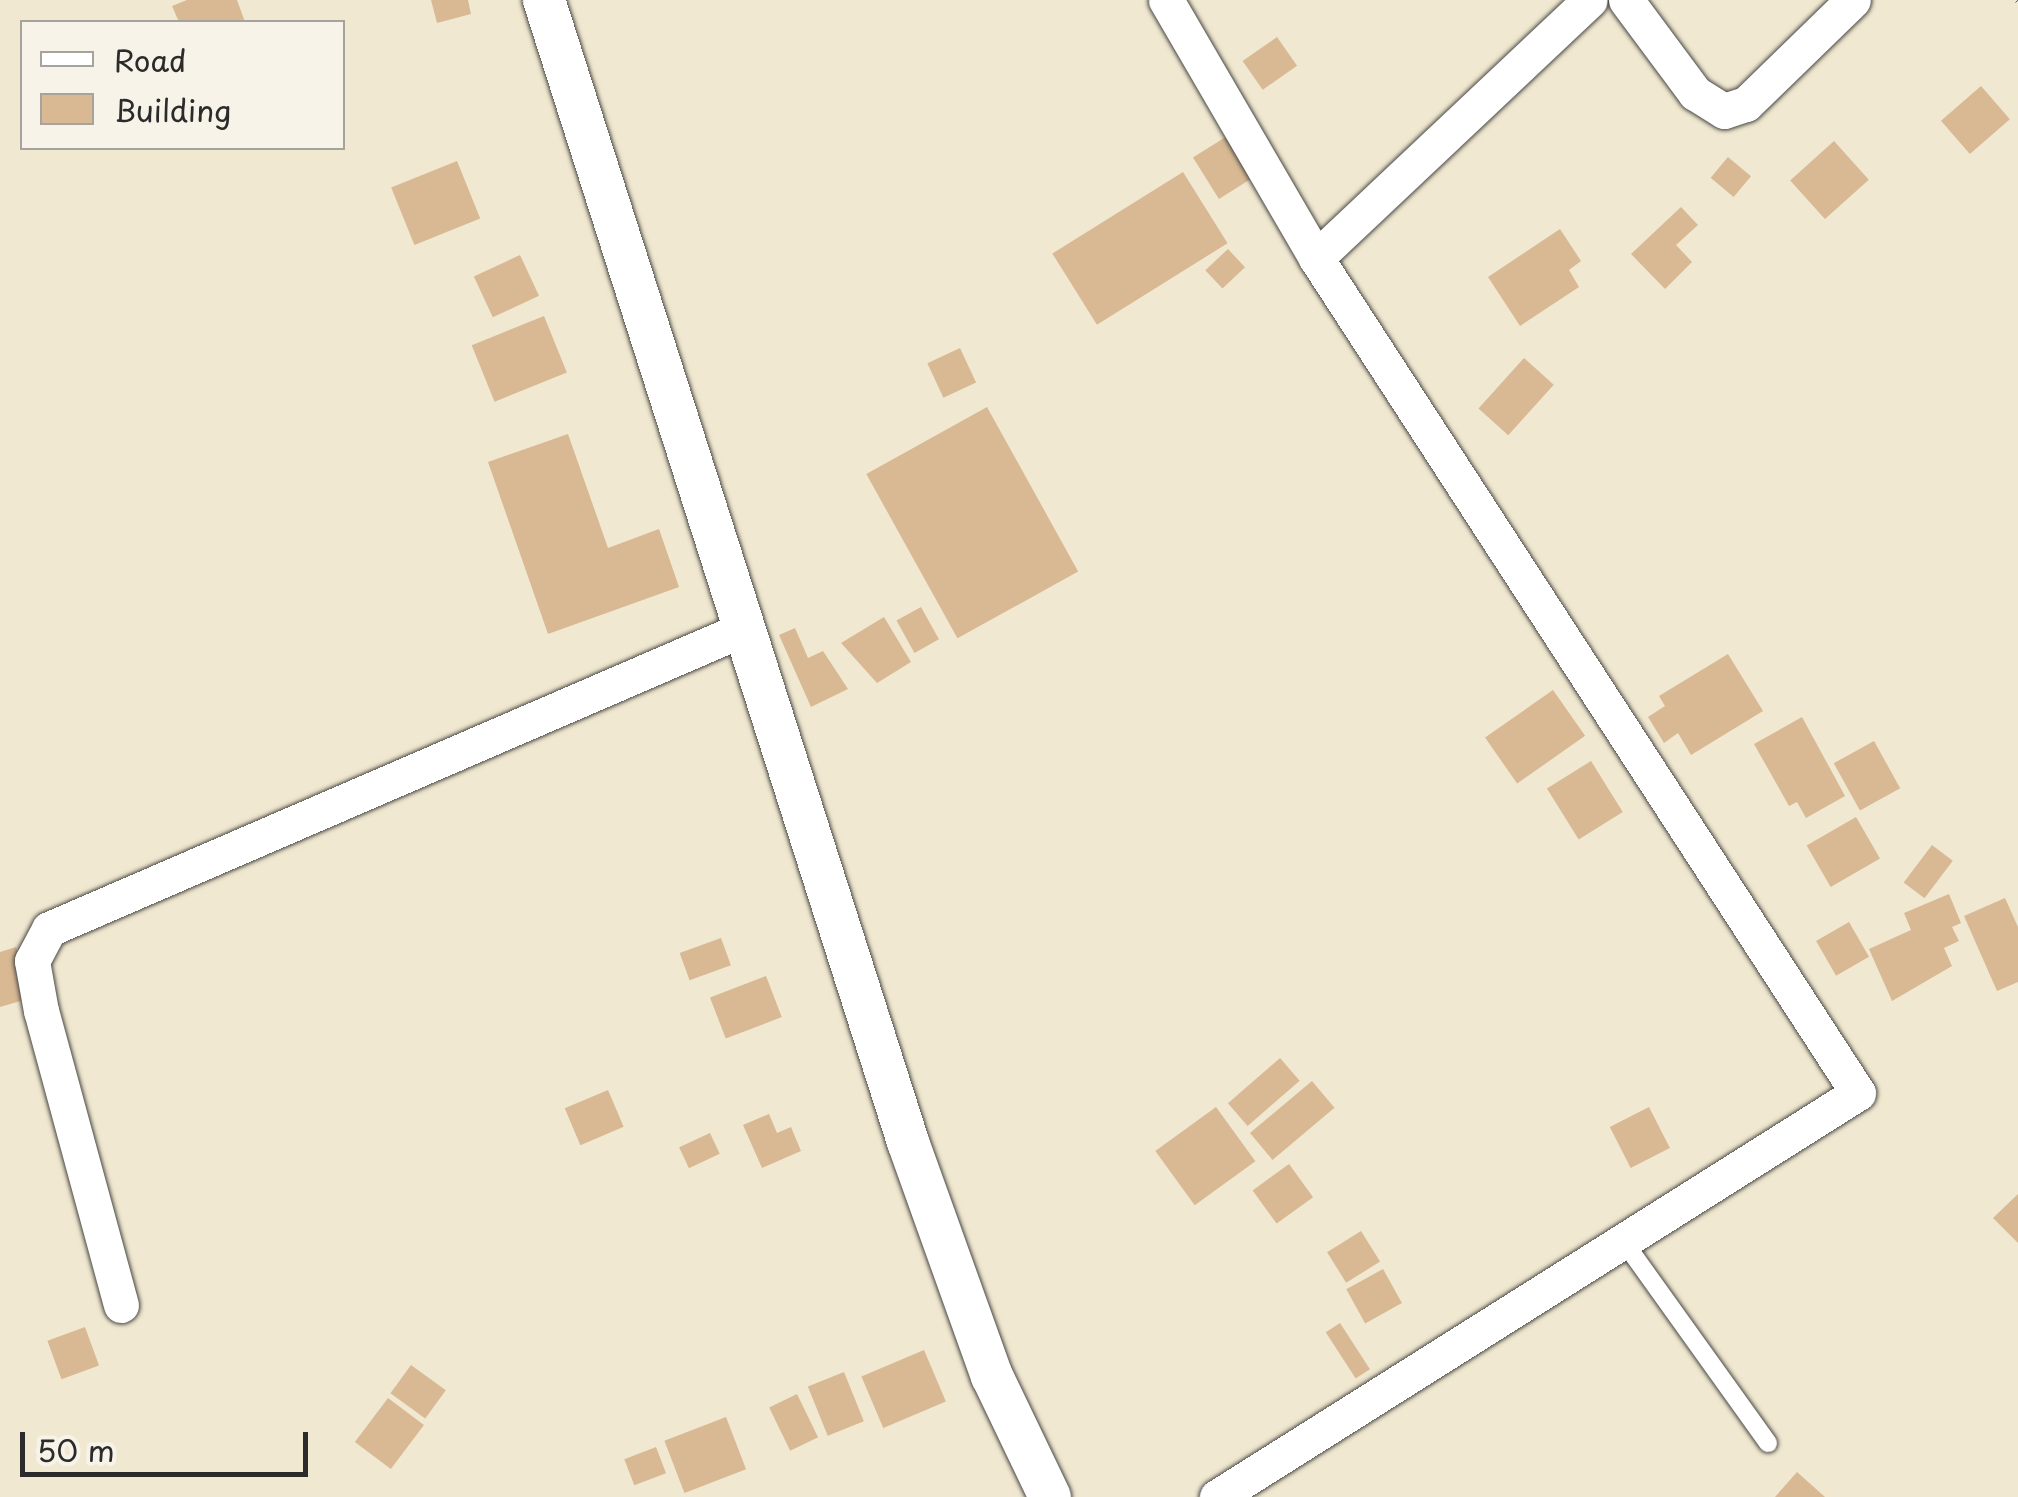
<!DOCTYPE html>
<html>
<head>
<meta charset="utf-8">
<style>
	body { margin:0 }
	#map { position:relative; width:2018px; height:1497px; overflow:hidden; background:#f0e8d0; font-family:"Playpen Sans",sans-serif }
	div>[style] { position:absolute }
	.building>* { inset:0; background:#d8b994; transform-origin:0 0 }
	.path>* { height:6px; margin-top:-3px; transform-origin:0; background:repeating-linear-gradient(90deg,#494744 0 2.5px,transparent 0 10.5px) }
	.roads { filter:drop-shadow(0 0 2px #494744) drop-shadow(0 0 2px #494744) }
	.service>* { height:18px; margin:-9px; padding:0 9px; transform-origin:9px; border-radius:9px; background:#fff }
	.minor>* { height:35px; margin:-17.5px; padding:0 17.5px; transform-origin:17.5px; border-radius:17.5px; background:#fff }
	.tertiary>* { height:42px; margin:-21px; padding:0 21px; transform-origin:21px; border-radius:21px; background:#fff }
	span { translate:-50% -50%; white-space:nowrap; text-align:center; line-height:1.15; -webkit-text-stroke:9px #f7f3e8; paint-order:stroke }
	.legend { position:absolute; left:20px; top:20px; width:325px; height:130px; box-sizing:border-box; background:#f7f3e8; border:2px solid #a5a39c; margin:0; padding:12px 18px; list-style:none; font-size:30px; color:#2b2b2b }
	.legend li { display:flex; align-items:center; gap:20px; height:50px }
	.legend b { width:50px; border:2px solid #a5a39c }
	.scale { position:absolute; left:20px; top:1432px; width:288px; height:45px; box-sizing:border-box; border:5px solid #2b2b2b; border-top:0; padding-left:12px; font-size:30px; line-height:35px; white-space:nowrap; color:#2b2b2b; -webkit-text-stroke:8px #f7f3e8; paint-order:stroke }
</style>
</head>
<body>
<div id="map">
	<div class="building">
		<i style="clip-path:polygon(187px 0,237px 0,245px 22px,179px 22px,172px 6px)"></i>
		<i style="clip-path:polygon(431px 0,468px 0,471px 14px,437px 23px)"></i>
		<i style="left:1277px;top:37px;width:35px;height:42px;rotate:55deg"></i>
		<i style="left:1981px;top:86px;width:44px;height:53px;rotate:49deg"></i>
		<i style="left:1232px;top:133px;width:49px;height:46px;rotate:58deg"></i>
		<i style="left:1834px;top:141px;width:52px;height:59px;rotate:48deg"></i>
		<i style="left:1728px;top:157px;width:30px;height:27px;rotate:40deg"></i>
		<i style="left:457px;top:161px;width:62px;height:71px;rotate:68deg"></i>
		<i style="left:1183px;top:172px;width:84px;height:154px;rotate:58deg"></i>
		<i style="clip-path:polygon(1681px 207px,1698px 225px,1676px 245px,1692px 262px,1665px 289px,1631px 254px)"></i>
		<i style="clip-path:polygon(1560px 229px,1581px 261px,1569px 270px,1579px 287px,1520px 326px,1488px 277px)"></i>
		<i style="left:1228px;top:249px;width:25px;height:31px;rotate:47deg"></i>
		<i style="left:520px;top:255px;width:45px;height:51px;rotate:65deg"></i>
		<i style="left:544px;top:316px;width:61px;height:78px;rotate:68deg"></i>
		<i style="left:960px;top:348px;width:38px;height:36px;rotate:65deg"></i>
		<i style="left:1524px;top:358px;width:40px;height:68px;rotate:42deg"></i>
		<i style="left:987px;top:407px;width:188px;height:138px;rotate:61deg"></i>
		<i style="clip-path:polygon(568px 434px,608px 548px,659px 529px,679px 587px,548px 634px,488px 462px)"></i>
		<i style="left:921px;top:607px;width:37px;height:28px;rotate:61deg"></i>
		<i style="clip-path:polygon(884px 617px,911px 662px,877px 683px,841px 643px)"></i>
		<i style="clip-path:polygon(795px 628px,808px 658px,823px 651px,848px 689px,811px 707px,779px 635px)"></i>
		<i style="clip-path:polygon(1728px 654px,1763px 711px,1691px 755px,1678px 733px,1664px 743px,1648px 717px,1665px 706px,1659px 696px)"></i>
		<i style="left:1553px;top:690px;width:56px;height:83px;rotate:55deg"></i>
		<i style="clip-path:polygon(1802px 717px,1845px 796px,1806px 818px,1797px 802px,1789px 806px,1754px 744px)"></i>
		<i style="left:1874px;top:741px;width:54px;height:46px;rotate:61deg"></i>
		<i style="left:1591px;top:761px;width:60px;height:52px;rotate:58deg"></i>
		<i style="left:1856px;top:817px;width:48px;height:57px;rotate:60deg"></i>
		<i style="left:1932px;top:845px;width:26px;height:47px;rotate:37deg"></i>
		<i style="clip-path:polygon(1949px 894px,1961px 923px,1952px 927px,1959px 941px,1944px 948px,1952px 966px,1892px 1001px,1869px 949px,1911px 930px,1904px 913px)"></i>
		<i style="clip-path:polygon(2005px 898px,2018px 927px,2018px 982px,1997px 991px,1964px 916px)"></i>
		<i style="left:1849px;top:922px;width:40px;height:38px;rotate:60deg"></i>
		<i style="left:721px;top:938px;width:29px;height:44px;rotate:70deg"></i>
		<i style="clip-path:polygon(16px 947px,31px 998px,0 1007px,0 952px)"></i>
		<i style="left:766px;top:976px;width:44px;height:60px;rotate:69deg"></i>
		<i style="left:1280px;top:1058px;width:30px;height:69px;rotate:49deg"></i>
		<i style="left:1312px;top:1081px;width:35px;height:81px;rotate:50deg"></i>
		<i style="left:608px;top:1090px;width:40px;height:47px;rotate:67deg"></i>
		<i style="left:1216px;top:1107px;width:67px;height:75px;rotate:54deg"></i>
		<i style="left:1649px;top:1107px;width:46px;height:44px;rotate:63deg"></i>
		<i style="clip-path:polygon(769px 1114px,777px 1133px,791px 1127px,801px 1151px,762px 1168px,743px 1125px)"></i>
		<i style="left:710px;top:1133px;width:23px;height:34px;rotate:65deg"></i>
		<i style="left:1289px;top:1164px;width:41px;height:45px;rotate:54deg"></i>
		<i style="clip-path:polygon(2018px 1194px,2018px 1243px,1993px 1218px)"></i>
		<i style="left:1361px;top:1231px;width:36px;height:40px;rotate:58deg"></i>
		<i style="left:1383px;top:1269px;width:39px;height:42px;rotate:61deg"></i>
		<i style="left:1340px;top:1323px;width:55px;height:17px;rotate:57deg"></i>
		<i style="left:85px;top:1327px;width:41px;height:40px;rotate:70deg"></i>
		<i style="left:924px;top:1350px;width:56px;height:68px;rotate:67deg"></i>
		<i style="left:411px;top:1365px;width:43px;height:35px;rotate:36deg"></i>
		<i style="left:844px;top:1372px;width:53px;height:39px;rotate:68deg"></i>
		<i style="left:797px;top:1394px;width:48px;height:31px;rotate:64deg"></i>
		<i style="left:388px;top:1398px;width:45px;height:55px;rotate:37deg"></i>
		<i style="left:726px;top:1417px;width:56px;height:66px;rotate:69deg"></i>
		<i style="left:656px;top:1447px;width:28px;height:34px;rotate:69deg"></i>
		<i style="clip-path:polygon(1797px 1472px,1825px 1497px,1775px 1497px)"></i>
	</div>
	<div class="path">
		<i style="left:2017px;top:0;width:1px;rotate:45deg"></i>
	</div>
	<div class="roads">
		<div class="service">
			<i style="left:1622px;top:1239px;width:251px;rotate:54.4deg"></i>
		</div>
		<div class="minor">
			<i style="left:1166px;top:0;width:298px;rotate:59.8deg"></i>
			<i style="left:1316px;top:258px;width:995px;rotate:57.01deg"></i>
			<i style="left:1858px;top:1093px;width:758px;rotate:147.78deg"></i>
			<i style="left:1626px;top:0;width:116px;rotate:53.4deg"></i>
			<i style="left:1695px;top:93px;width:34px;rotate:32deg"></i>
			<i style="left:1724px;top:111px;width:23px;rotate:-18deg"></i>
			<i style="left:1746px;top:104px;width:149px;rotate:-44.2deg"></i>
			<i style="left:1316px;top:258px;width:376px;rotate:-43.3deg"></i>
			<i style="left:121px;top:1305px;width:305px;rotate:-105.2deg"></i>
			<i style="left:41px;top:1011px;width:51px;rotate:-100.2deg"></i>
			<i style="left:32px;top:961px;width:36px;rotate:-62deg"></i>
			<i style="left:49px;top:929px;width:754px;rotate:-23.37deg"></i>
		</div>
		<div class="tertiary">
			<i style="left:544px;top:0;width:1199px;rotate:72.32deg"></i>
			<i style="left:908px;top:1142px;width:249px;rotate:70.3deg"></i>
			<i style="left:992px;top:1376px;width:134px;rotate:64.4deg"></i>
		</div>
	</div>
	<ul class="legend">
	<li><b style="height:12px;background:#fff"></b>Road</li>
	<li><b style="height:28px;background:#d8b994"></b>Building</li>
	</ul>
	<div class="scale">50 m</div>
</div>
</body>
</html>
